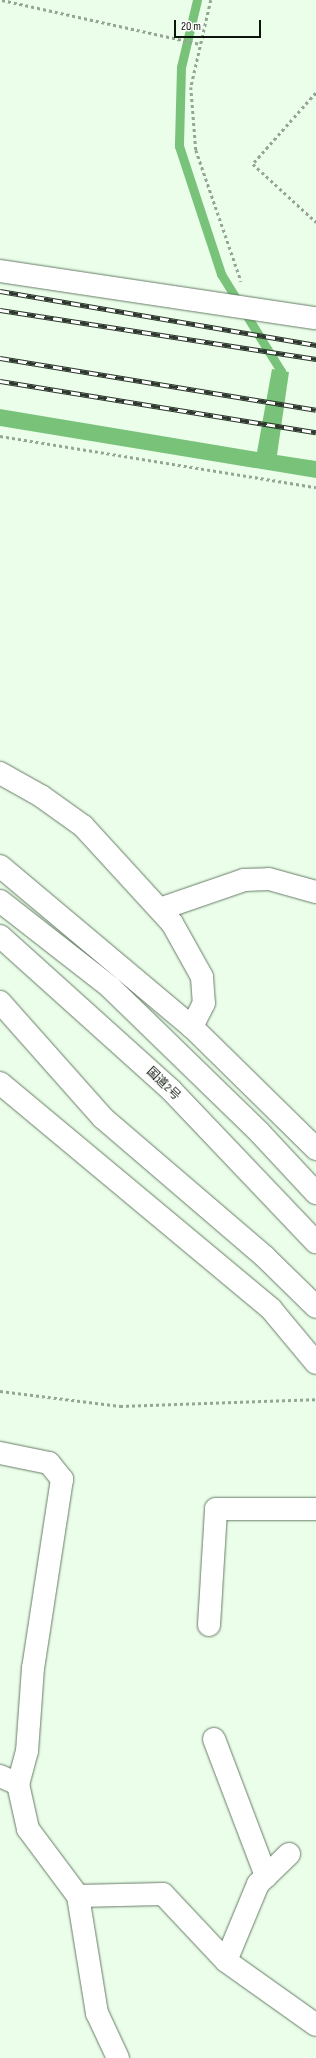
<!DOCTYPE html>
<html>
<head>
<meta charset="utf-8">
<style>
	body { margin:0 }
	#map { position:relative; width:316px; height:2058px; overflow:hidden; background:#eafeea; font-family:"Sofia Sans Condensed","Noto Sans JP",sans-serif }
	div>[style] { position:absolute }
	.water>* { inset:0; background:#78c379 }
	.stream>* { height:9px; margin:-4.5px; padding:0 4.5px; transform-origin:4.5px; border-radius:4.5px; background:#78c379 }
	.path>* { height:2.5px; margin-top:-1.25px; transform-origin:0; background:repeating-linear-gradient(90deg,#96a696 0 3px,transparent 0 6px) }
	.roads { filter:drop-shadow(0 0 1px #677c66) drop-shadow(0 0 1px #677c66) }
	.street>* { height:22px; margin:-11px; padding:0 11px; transform-origin:11px; border-radius:11px; background:#fff }
	.highway>* { height:22px; margin:-11px; padding:0 11px; transform-origin:11px; border-radius:11px; background:#fff }
	.rail>* { height:4.5px; margin-top:-2.25px; transform-origin:0; background:repeating-linear-gradient(90deg,#fff 0 9px,#2c362c 0 18px); box-sizing:border-box; border-block:1px solid #2c362c }
	span { translate:-50% -50%; white-space:nowrap; text-align:center; line-height:1.15; -webkit-text-stroke:3.5px #fff; paint-order:stroke }
	.street-label { font-size:12px; color:#0c150c }
	.scale { position:absolute; left:174px; top:20px; width:87px; height:18px; box-sizing:border-box; border:2px solid #0c150c; border-top:0; padding-left:5px; font-size:12px; line-height:14px; white-space:nowrap; color:#0c150c; -webkit-text-stroke:3px #fff; paint-order:stroke }
</style>
</head>
<body>
<div id="map">
	<div class="water">
		<i style="clip-path:polygon(272px 369px,289px 372px,277px 455px,316px 461px,316px 478px,0 426px,0 409px,257px 452px)"></i>
	</div>
	<div class="stream">
		<i style="left:197px;top:0;width:69px;rotate:103.4deg"></i>
		<i style="left:181px;top:67px;width:79px;rotate:91.5deg"></i>
		<i style="left:179px;top:146px;width:135px;rotate:71.8deg"></i>
		<i style="left:221px;top:274px;width:114px;rotate:58.3deg"></i>
		<i style="left:281px;top:371px;width:12px;rotate:99deg"></i>
	</div>
	<div class="path">
		<i style="left:2px;top:0;width:203px;rotate:12.5deg"></i>
		<i style="left:211px;top:0;width:89px;rotate:102.9deg"></i>
		<i style="left:191px;top:87px;width:63px;rotate:85.5deg"></i>
		<i style="left:196px;top:150px;width:139px;rotate:71deg"></i>
		<i style="left:316px;top:93px;width:95px;rotate:131.6deg"></i>
		<i style="left:253px;top:164px;width:86px;rotate:42.6deg"></i>
		<i style="left:0;top:436px;width:320px;rotate:9.2deg"></i>
		<i style="left:0;top:1391px;width:121px;rotate:7.1deg"></i>
		<i style="left:120px;top:1406px;width:196px;rotate:-2deg"></i>
	</div>
	<div class="roads">
		<div class="street">
			<i style="left:0;top:271px;width:319px;rotate:8.5deg"></i>
			<i style="left:0;top:773px;width:47px;rotate:29.3deg"></i>
			<i style="left:41px;top:796px;width:52px;rotate:35.5deg"></i>
			<i style="left:83px;top:826px;width:132px;rotate:47.5deg"></i>
			<i style="left:172px;top:923px;width:62px;rotate:60.9deg"></i>
			<i style="left:202px;top:977px;width:26px;rotate:86deg"></i>
			<i style="left:204px;top:1003px;width:27px;rotate:117deg"></i>
			<i style="left:0;top:866px;width:251px;rotate:40deg"></i>
			<i style="left:192px;top:1027px;width:174px;rotate:44.5deg"></i>
			<i style="left:160px;top:909px;width:89px;rotate:-19deg"></i>
			<i style="left:244px;top:880px;width:25px;rotate:-2deg"></i>
			<i style="left:269px;top:879px;width:49px;rotate:15.5deg"></i>
			<i style="left:0;top:1083px;width:353px;rotate:39.8deg"></i>
			<i style="left:271px;top:1309px;width:70px;rotate:50.2deg"></i>
			<i style="left:0;top:1453px;width:50px;rotate:11.5deg"></i>
			<i style="left:49px;top:1463px;width:21px;rotate:51deg"></i>
			<i style="left:62px;top:1479px;width:191px;rotate:98.7deg"></i>
			<i style="left:33px;top:1668px;width:83px;rotate:94.1deg"></i>
			<i style="left:27px;top:1751px;width:34px;rotate:105deg"></i>
			<i style="left:18px;top:1784px;width:46px;rotate:77.5deg"></i>
			<i style="left:28px;top:1829px;width:84px;rotate:53.3deg"></i>
			<i style="left:78px;top:1896px;width:119px;rotate:80.8deg"></i>
			<i style="left:97px;top:2013px;width:50px;rotate:65deg"></i>
			<i style="left:209px;top:1625px;width:116px;rotate:-86.5deg"></i>
			<i style="left:216px;top:1509px;width:100px"></i>
			<i style="left:214px;top:1739px;width:147px;rotate:69.2deg"></i>
			<i style="left:0;top:1776px;width:20px;rotate:24deg"></i>
			<i style="left:289px;top:1854px;width:43px;rotate:135.9deg"></i>
			<i style="left:258px;top:1884px;width:83px;rotate:112.6deg"></i>
			<i style="left:226px;top:1961px;width:110px;rotate:35.4deg"></i>
			<i style="left:78px;top:1896px;width:85px;rotate:-1.3deg"></i>
			<i style="left:163px;top:1894px;width:92px;rotate:46.8deg"></i>
		</div>
		<div class="highway">
			<i style="left:0;top:901px;width:140px;rotate:38deg"></i>
			<i style="left:110px;top:987px;width:209px;rotate:44.2deg"></i>
			<i style="left:260px;top:1133px;width:82px;rotate:47deg"></i>
			<i style="left:0;top:936px;width:230px;rotate:42deg"></i>
			<i style="left:171px;top:1090px;width:210px;rotate:46.4deg"></i>
			<i style="left:0;top:1002px;width:155px;rotate:48.4deg"></i>
			<i style="left:103px;top:1118px;width:213px;rotate:40.6deg"></i>
			<i style="left:265px;top:1257px;width:71px;rotate:44.4deg"></i>
		</div>
	</div>
	<div class="rail">
		<i style="left:0;top:291px;width:321px;rotate:9.7deg"></i>
		<i style="left:0;top:310px;width:320px;rotate:8.8deg"></i>
		<i style="left:0;top:358px;width:320px;rotate:9.3deg"></i>
		<i style="left:0;top:381px;width:320px;rotate:9.2deg"></i>
	</div>
	<div class="street-label">
		<span style="left:163px;top:1084px;rotate:44deg">国道2号</span>
	</div>
	<div class="scale">20 m</div>
</div>
</body>
</html>
